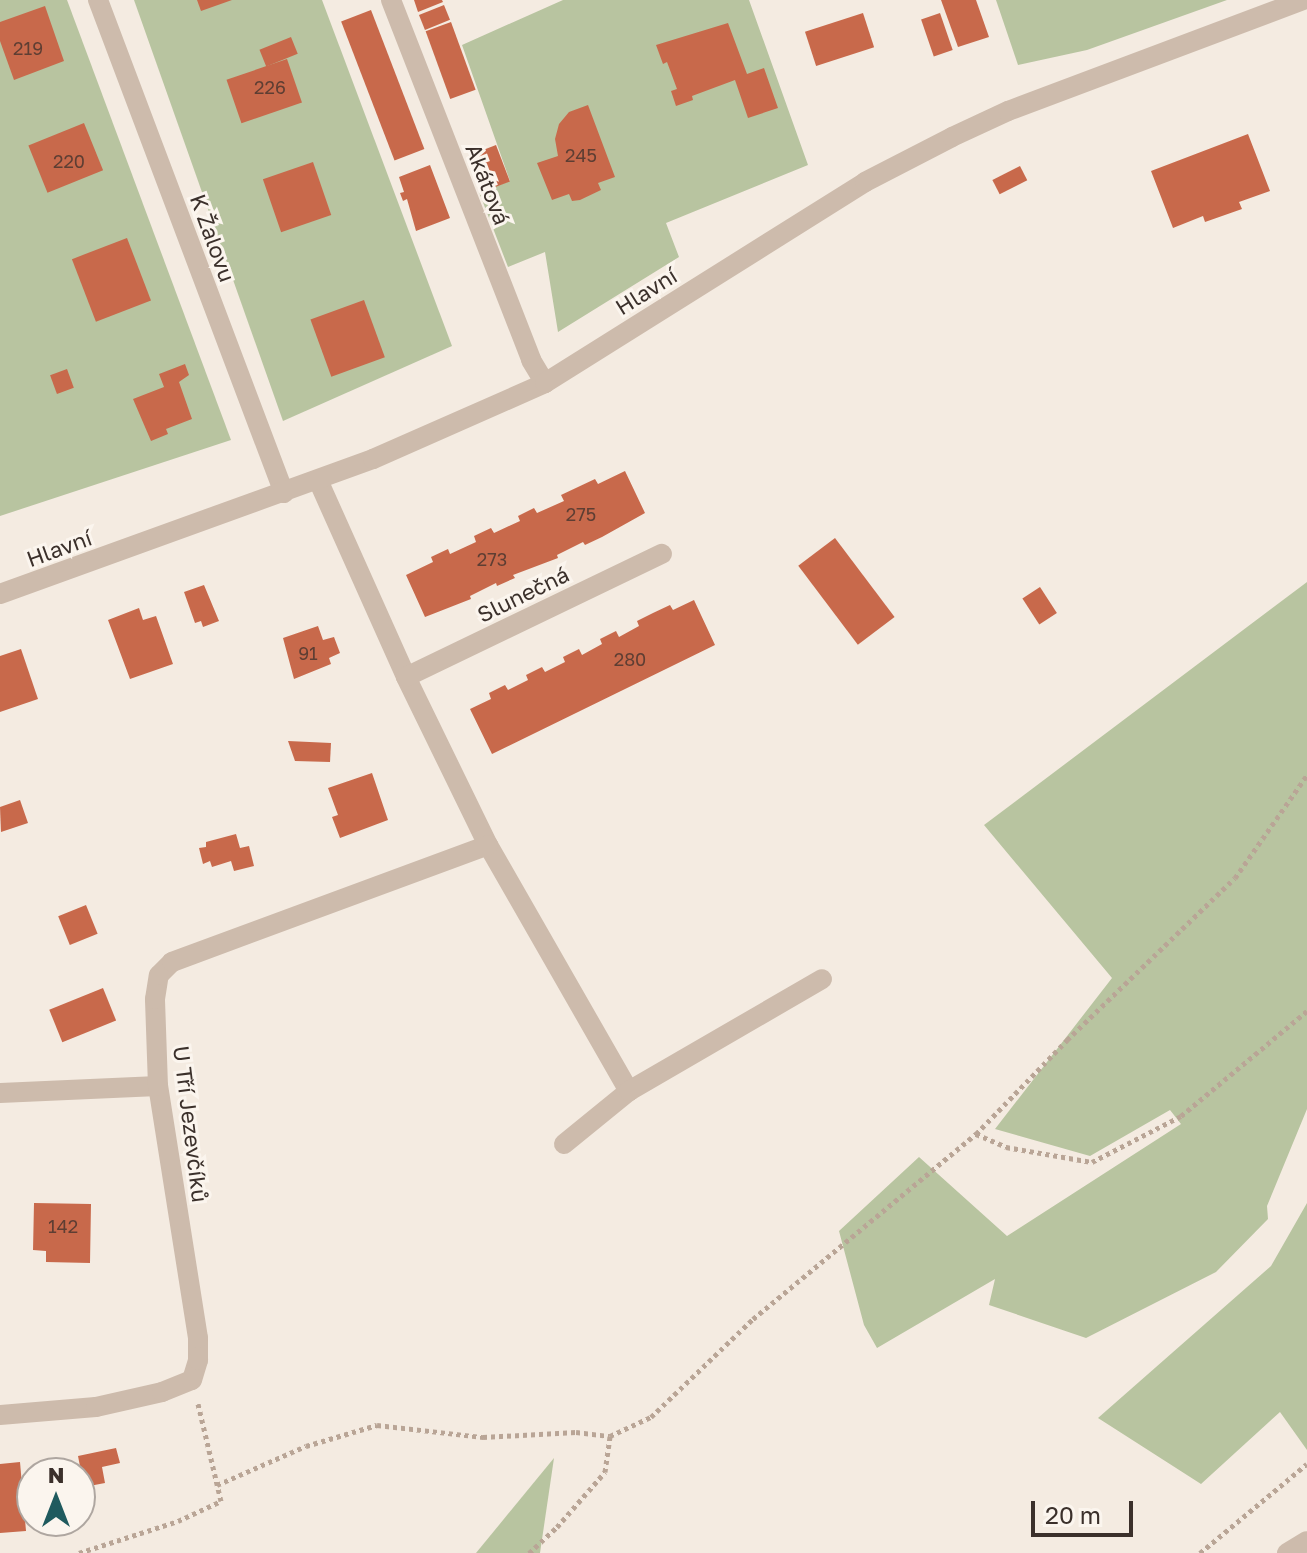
<!DOCTYPE html>
<html>
<head>
<meta charset="utf-8">
<style>
	body { margin:0 }
	#map { position:relative; width:1307px; height:1553px; overflow:hidden; background:#f4ebe1; font-family:"Golos Text",sans-serif }
	div>[style] { position:absolute }
	.green>* { inset:0; background:#b8c4a0 }
	.building>* { inset:0; background:#c8694b; transform-origin:0 0 }
	.path>* { height:5px; margin-top:-2.5px; transform-origin:0; background:repeating-linear-gradient(90deg,#b9a596 0 4px,transparent 0 8px) }
	.minor>* { height:20px; margin:-10px; padding:0 10px; transform-origin:10px; border-radius:10px; background:#cdbbac }
	.tertiary>* { height:20px; margin:-10px; padding:0 10px; transform-origin:10px; border-radius:10px; background:#cdbbac }
	span { translate:-50% -50%; white-space:nowrap; text-align:center; line-height:1.15; -webkit-text-stroke:6px #fbf5ee; paint-order:stroke }
	.number-label { font-size:18px; color:#5e3e33 }
	.number-label span { -webkit-text-stroke-width:0 }
	.street-label { font-size:22px; color:#3b302b }
	.north { position:absolute; left:16px; top:1457px; width:80px; height:80px; box-sizing:border-box; background:#fbf5ee; border:2px solid #aea6a0; border-radius:50%; rotate:0deg; font-size:22px; font-weight:700; line-height:32px; text-align:center; color:#3b302b }
	.north::after { content:''; display:block; margin:auto; width:28px; height:36px; background:#1f5a5e; clip-path:polygon(50% 0,100% 100%,50% 72%,0 100%) }
	.scale { position:absolute; left:1031px; top:1501px; width:102px; height:36px; box-sizing:border-box; border:4px solid #3b302b; border-top:0; padding-left:10px; font-size:24px; line-height:28px; white-space:nowrap; color:#3b302b; -webkit-text-stroke:6px #fbf5ee; paint-order:stroke }
</style>
</head>
<body>
<div id="map">
	<div class="green">
		<i style="clip-path:polygon(0 0,67px 0,231px 440px,0 516px)"></i>
		<i style="clip-path:polygon(134px 0,322px 0,452px 346px,283px 421px)"></i>
		<i style="clip-path:polygon(563px 0,749px 0,808px 165px,666px 223px,679px 257px,558px 332px,545px 252px,508px 267px,479px 192px,510px 181px,462px 45px)"></i>
		<i style="clip-path:polygon(996px 0,1227px 0,1087px 50px,1018px 65px)"></i>
		<i style="clip-path:polygon(1307px 582px,1307px 1109px,1267px 1206px,1268px 1219px,1216px 1272px,1086px 1338px,989px 1305px,995px 1279px,877px 1348px,864px 1325px,839px 1231px,919px 1157px,1007px 1236px,1181px 1124px,1170px 1110px,1090px 1156px,995px 1129px,1112px 978px,984px 825px)"></i>
		<i style="clip-path:polygon(1307px 1203px,1307px 1450px,1280px 1412px,1201px 1484px,1098px 1418px,1271px 1266px)"></i>
		<i style="clip-path:polygon(554px 1458px,540px 1553px,476px 1553px)"></i>
	</div>
	<div class="building">
		<i style="clip-path:polygon(197px 0,232px 0,201px 11px)"></i>
		<i style="clip-path:polygon(414px 0,442px 0,443px 2px,418px 12px)"></i>
		<i style="clip-path:polygon(941px 0,976px 0,989px 37px,958px 47px)"></i>
		<i style="left:444px;top:5px;width:16px;height:27px;rotate:68deg"></i>
		<i style="clip-path:polygon(45px 6px,64px 61px,14px 80px,0 41px,0 22px)"></i>
		<i style="left:371px;top:10px;width:149px;height:32px;rotate:69deg"></i>
		<i style="left:863px;top:13px;width:36px;height:61px;rotate:72deg"></i>
		<i style="left:940px;top:13px;width:39px;height:20px;rotate:71deg"></i>
		<i style="left:451px;top:22px;width:72px;height:27px;rotate:70deg"></i>
		<i style="clip-path:polygon(728px 23px,747px 74px,764px 68px,778px 108px,748px 118px,735px 80px,692px 96px,693px 100px,676px 106px,671px 91px,677px 89px,667px 62px,663px 64px,656px 45px)"></i>
		<i style="left:291px;top:37px;width:18px;height:34px;rotate:68deg"></i>
		<i style="left:287px;top:59px;width:46px;height:64px;rotate:71deg"></i>
		<i style="clip-path:polygon(588px 105px,615px 177px,598px 183px,601px 190px,580px 200px,572px 201px,569px 194px,552px 200px,537px 163px,558px 156px,555px 139px,559px 124px,569px 112px)"></i>
		<i style="left:84px;top:123px;width:51px;height:60px;rotate:68deg"></i>
		<i style="clip-path:polygon(1248px 134px,1270px 191px,1239px 202px,1242px 209px,1205px 222px,1203px 216px,1173px 228px,1151px 171px)"></i>
		<i style="left:496px;top:145px;width:39px;height:27px;rotate:69deg"></i>
		<i style="left:313px;top:162px;width:56px;height:53px;rotate:71deg"></i>
		<i style="clip-path:polygon(430px 165px,450px 218px,416px 231px,407px 199px,403px 201px,400px 193px,404px 192px,399px 177px)"></i>
		<i style="left:1020px;top:166px;width:16px;height:31px;rotate:63deg"></i>
		<i style="left:127px;top:238px;width:67px;height:59px;rotate:69deg"></i>
		<i style="left:364px;top:300px;width:61px;height:57px;rotate:70deg"></i>
		<i style="clip-path:polygon(185px 364px,189px 375px,179px 382px,192px 419px,166px 429px,168px 434px,151px 441px,133px 399px,164px 387px,159px 374px)"></i>
		<i style="left:67px;top:369px;width:20px;height:18px;rotate:70deg"></i>
		<i style="clip-path:polygon(625px 471px,645px 513px,602px 537px,585px 545px,583px 542px,557px 555px,558px 558px,513px 575px,515px 578px,497px 586px,496px 583px,470px 596px,471px 599px,425px 617px,406px 575px,433px 562px,431px 557px,448px 549px,450px 554px,476px 542px,474px 536px,491px 528px,494px 533px,520px 521px,518px 516px,534px 508px,537px 513px,564px 501px,561px 495px,595px 479px,598px 484px)"></i>
		<i style="left:835px;top:538px;width:99px;height:46px;rotate:53deg"></i>
		<i style="clip-path:polygon(204px 585px,219px 621px,203px 627px,201px 621px,195px 623px,184px 592px)"></i>
		<i style="left:1040px;top:587px;width:31px;height:21px;rotate:57deg"></i>
		<i style="clip-path:polygon(694px 600px,715px 645px,492px 754px,470px 709px,491px 699px,489px 693px,505px 685px,508px 690px,528px 680px,526px 675px,542px 667px,545px 672px,565px 662px,563px 657px,579px 649px,582px 655px,602px 644px,600px 639px,616px 631px,619px 637px,639px 626px,637px 621px,653px 613px,670px 605px,673px 610px)"></i>
		<i style="clip-path:polygon(139px 608px,143px 620px,156px 616px,173px 664px,130px 679px,108px 620px)"></i>
		<i style="clip-path:polygon(318px 626px,323px 640px,334px 637px,340px 653px,329px 658px,331px 664px,294px 679px,283px 638px)"></i>
		<i style="clip-path:polygon(21px 649px,38px 699px,0 712px,0 656px)"></i>
		<i style="clip-path:polygon(288px 741px,331px 743px,330px 762px,295px 761px)"></i>
		<i style="clip-path:polygon(372px 773px,388px 820px,340px 838px,332px 817px,338px 815px,328px 788px)"></i>
		<i style="clip-path:polygon(20px 800px,28px 823px,1px 832px,0 807px)"></i>
		<i style="clip-path:polygon(236px 834px,240px 848px,249px 846px,254px 866px,234px 871px,231px 861px,212px 867px,210px 861px,203px 864px,199px 848px,206px 847px,206px 842px)"></i>
		<i style="left:86px;top:905px;width:31px;height:30px;rotate:68deg"></i>
		<i style="left:103px;top:988px;width:35px;height:58px;rotate:68deg"></i>
		<i style="clip-path:polygon(34px 1203px,91px 1204px,90px 1263px,46px 1262px,46px 1251px,33px 1250px)"></i>
		<i style="clip-path:polygon(116px 1448px,120px 1463px,102px 1467px,105px 1483px,84px 1487px,78px 1456px)"></i>
		<i style="clip-path:polygon(20px 1462px,26px 1531px,0 1533px,0 1464px)"></i>
	</div>
	<div class="path">
		<i style="left:976px;top:1134px;width:33px;rotate:23deg"></i>
		<i style="left:1006px;top:1147px;width:87px;rotate:9.9deg"></i>
		<i style="left:1092px;top:1162px;width:100px;rotate:-27.3deg"></i>
		<i style="left:1181px;top:1116px;width:164px;rotate:-39.8deg"></i>
		<i style="left:217px;top:1485px;width:97px;rotate:-23.7deg"></i>
		<i style="left:306px;top:1446px;width:74px;rotate:-16.5deg"></i>
		<i style="left:377px;top:1425px;width:107px;rotate:6.5deg"></i>
		<i style="left:483px;top:1437px;width:93px;rotate:-3.1deg"></i>
		<i style="left:576px;top:1432px;width:34px;rotate:7deg"></i>
		<i style="left:610px;top:1436px;width:45px;rotate:-24.9deg"></i>
		<i style="left:651px;top:1417px;width:141px;rotate:-43.9deg"></i>
		<i style="left:753px;top:1319px;width:290px;rotate:-39.7deg"></i>
		<i style="left:976px;top:1134px;width:131px;rotate:-45.9deg"></i>
		<i style="left:1067px;top:1040px;width:233px;rotate:-44deg"></i>
		<i style="left:1235px;top:878px;width:126px;rotate:-55deg"></i>
		<i style="left:79px;top:1553px;width:104px;rotate:-17.9deg"></i>
		<i style="left:178px;top:1521px;width:47px;rotate:-24.9deg"></i>
		<i style="left:221px;top:1501px;width:100px;rotate:-103.3deg"></i>
		<i style="left:529px;top:1553px;width:38px;rotate:-43deg"></i>
		<i style="left:557px;top:1527px;width:73px;rotate:-48.9deg"></i>
		<i style="left:605px;top:1472px;width:36px;rotate:-82deg"></i>
		<i style="left:1200px;top:1553px;width:139px;rotate:-39.8deg"></i>
	</div>
	<div class="minor">
		<i style="left:98px;top:0;width:527px;rotate:69.33deg"></i>
		<i style="left:391px;top:0;width:386px;rotate:68.7deg"></i>
		<i style="left:531px;top:360px;width:27px;rotate:59deg"></i>
		<i style="left:318px;top:480px;width:216px;rotate:65.9deg"></i>
		<i style="left:406px;top:677px;width:187px;rotate:64deg"></i>
		<i style="left:488px;top:845px;width:284px;rotate:60.2deg"></i>
		<i style="left:406px;top:677px;width:284px;rotate:-25.7deg"></i>
		<i style="left:0;top:1093px;width:158px;rotate:-2.5deg"></i>
		<i style="left:564px;top:1144px;width:84px;rotate:-39.2deg"></i>
		<i style="left:629px;top:1091px;width:223px;rotate:-30.1deg"></i>
		<i style="left:0;top:1415px;width:96px;rotate:-4.8deg"></i>
		<i style="left:96px;top:1407px;width:68px;rotate:-12.8deg"></i>
		<i style="left:162px;top:1392px;width:32px;rotate:-22deg"></i>
		<i style="left:192px;top:1380px;width:21px;rotate:-73deg"></i>
		<i style="left:198px;top:1360px;width:22px;rotate:-90deg"></i>
		<i style="left:198px;top:1338px;width:255px;rotate:-99deg"></i>
		<i style="left:158px;top:1086px;width:87px;rotate:-92deg"></i>
		<i style="left:155px;top:999px;width:24px;rotate:-81deg"></i>
		<i style="left:159px;top:975px;width:18px;rotate:-45deg"></i>
		<i style="left:172px;top:962px;width:337px;rotate:-20.3deg"></i>
		<i style="left:1287px;top:1553px;width:23px;rotate:-31deg"></i>
	</div>
	<div class="tertiary">
		<i style="left:0;top:594px;width:397px;rotate:-19.9deg"></i>
		<i style="left:373px;top:459px;width:188px;rotate:-23.8deg"></i>
		<i style="left:545px;top:383px;width:378px;rotate:-32.1deg"></i>
		<i style="left:865px;top:182px;width:98px;rotate:-27.3deg"></i>
		<i style="left:952px;top:137px;width:62px;rotate:-24.9deg"></i>
		<i style="left:1008px;top:111px;width:316px;rotate:-20.6deg"></i>
	</div>
	<div class="number-label">
		<span style="left:28px;top:48px">219</span>
		<span style="left:270px;top:87px">226</span>
		<span style="left:581px;top:155px">245</span>
		<span style="left:69px;top:161px">220</span>
		<span style="left:581px;top:514px">275</span>
		<span style="left:492px;top:559px">273</span>
		<span style="left:308px;top:653px">91</span>
		<span style="left:630px;top:659px">280</span>
		<span style="left:63px;top:1226px">142</span>
	</div>
	<div class="street-label">
		<span style="left:488px;top:184px;rotate:69deg">Akátová</span>
		<span style="left:213px;top:238px;rotate:70deg">K Žalovu</span>
		<span style="left:646px;top:291px;rotate:-32deg">Hlavní</span>
		<span style="left:59px;top:548px;rotate:-20deg">Hlavní</span>
		<span style="left:523px;top:594px;rotate:-26deg">Slunečná</span>
		<span style="left:191px;top:1124px;rotate:83deg">U Tří Jezevčíků</span>
	</div>
	<div class="north">N</div>
	<div class="scale">20 m</div>
</div>
</body>
</html>
